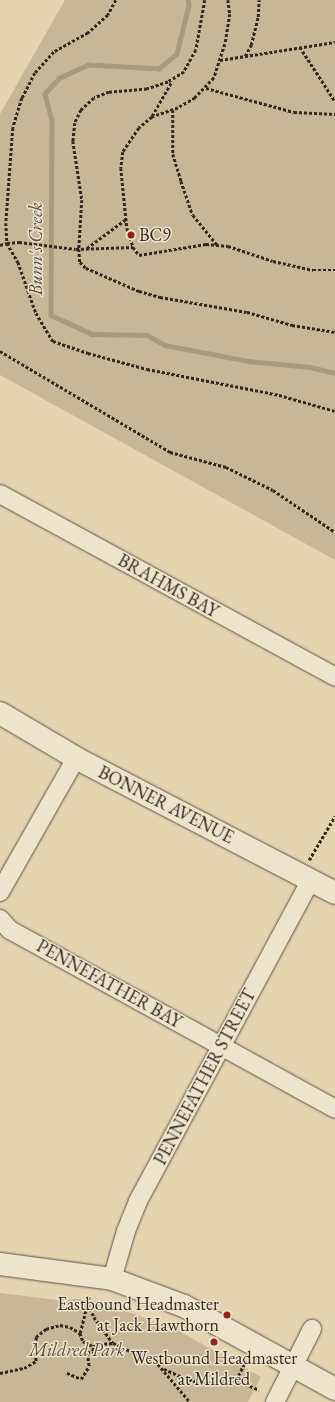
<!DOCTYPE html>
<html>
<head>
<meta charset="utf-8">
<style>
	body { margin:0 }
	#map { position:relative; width:335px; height:1402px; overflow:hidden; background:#e5d4b0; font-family:"EB Garamond",serif }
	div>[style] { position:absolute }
	.green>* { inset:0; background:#c7b797 }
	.stream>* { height:4.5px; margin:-2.25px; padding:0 2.25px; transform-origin:2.25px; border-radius:2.25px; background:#a99a7e }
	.path>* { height:2.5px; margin-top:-1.25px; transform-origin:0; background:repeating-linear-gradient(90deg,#34281e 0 3px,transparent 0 5px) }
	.roads { filter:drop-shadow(0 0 1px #605342) drop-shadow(0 0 1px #605342) }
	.street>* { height:18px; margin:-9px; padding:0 9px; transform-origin:9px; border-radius:9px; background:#eee3cc }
	.secondary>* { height:22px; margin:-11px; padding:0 11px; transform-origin:11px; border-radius:11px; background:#eee3cc }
	.dots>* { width:11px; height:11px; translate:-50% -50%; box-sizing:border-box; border:2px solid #eee3cc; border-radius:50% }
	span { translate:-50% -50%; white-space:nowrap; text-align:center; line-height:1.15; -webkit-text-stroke:3px #eee3cc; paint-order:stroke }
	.poi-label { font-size:18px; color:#34281e }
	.left { translate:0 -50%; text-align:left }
	.right { translate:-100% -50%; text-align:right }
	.street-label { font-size:18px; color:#34281e }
	.park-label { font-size:18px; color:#594c3c; font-style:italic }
	.water-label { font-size:19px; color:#574a3b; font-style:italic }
</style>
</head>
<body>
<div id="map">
	<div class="green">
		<i style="clip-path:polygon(65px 0,335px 0,335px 560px,0 375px,0 114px)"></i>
		<i style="clip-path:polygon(0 1293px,57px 1300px,79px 1299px,94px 1301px,118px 1308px,179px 1331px,261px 1377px,248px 1402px,0 1402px)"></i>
	</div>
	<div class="stream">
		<i style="left:188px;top:0;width:5px;rotate:79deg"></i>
		<i style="left:189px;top:5px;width:50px;rotate:103.8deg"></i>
		<i style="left:177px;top:54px;width:23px;rotate:140deg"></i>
		<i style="left:159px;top:69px;width:70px;rotate:-176.7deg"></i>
		<i style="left:89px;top:65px;width:32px;rotate:156deg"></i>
		<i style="left:60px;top:78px;width:22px;rotate:133deg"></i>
		<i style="left:45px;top:94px;width:27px;rotate:75deg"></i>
		<i style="left:52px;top:120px;width:195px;rotate:90.3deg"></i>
		<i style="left:51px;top:315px;width:45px;rotate:24.9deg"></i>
		<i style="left:92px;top:334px;width:55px;rotate:1deg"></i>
		<i style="left:147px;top:335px;width:21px;rotate:29deg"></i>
		<i style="left:165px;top:345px;width:85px;rotate:10.9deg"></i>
		<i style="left:248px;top:361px;width:62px;rotate:5.5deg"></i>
		<i style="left:310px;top:367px;width:26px;rotate:13deg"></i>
	</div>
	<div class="path">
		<i style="left:116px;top:0;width:17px;rotate:118deg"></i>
		<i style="left:108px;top:15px;width:27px;rotate:138deg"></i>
		<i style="left:88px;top:33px;width:39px;rotate:151deg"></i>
		<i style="left:54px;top:52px;width:28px;rotate:132deg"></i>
		<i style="left:35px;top:73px;width:28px;rotate:117deg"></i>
		<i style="left:22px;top:98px;width:31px;rotate:107deg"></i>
		<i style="left:13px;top:128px;width:95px;rotate:94.2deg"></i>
		<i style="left:6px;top:223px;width:20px;rotate:87deg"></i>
		<i style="left:7px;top:243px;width:22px;rotate:60deg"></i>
		<i style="left:18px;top:262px;width:54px;rotate:70.6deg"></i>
		<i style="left:36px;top:313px;width:33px;rotate:59deg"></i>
		<i style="left:53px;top:341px;width:37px;rotate:19deg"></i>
		<i style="left:88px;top:353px;width:61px;rotate:15.2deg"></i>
		<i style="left:147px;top:369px;width:135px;rotate:11.1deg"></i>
		<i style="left:279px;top:395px;width:58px;rotate:15.9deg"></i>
		<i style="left:205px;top:0;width:51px;rotate:100.2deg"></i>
		<i style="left:196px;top:50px;width:25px;rotate:119deg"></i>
		<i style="left:184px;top:72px;width:19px;rotate:148deg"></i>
		<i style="left:168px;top:82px;width:22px;rotate:162deg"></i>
		<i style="left:147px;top:89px;width:38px;rotate:175deg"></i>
		<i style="left:109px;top:92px;width:16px;rotate:158deg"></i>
		<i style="left:94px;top:98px;width:18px;rotate:137deg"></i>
		<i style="left:81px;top:110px;width:14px;rotate:115deg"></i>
		<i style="left:75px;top:123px;width:18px;rotate:96deg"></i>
		<i style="left:73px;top:141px;width:60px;rotate:81.3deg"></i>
		<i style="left:82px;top:200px;width:49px;rotate:93.5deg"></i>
		<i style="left:79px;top:249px;width:13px;rotate:86deg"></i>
		<i style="left:80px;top:262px;width:8px;rotate:45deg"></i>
		<i style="left:86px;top:268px;width:58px;rotate:23.5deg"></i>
		<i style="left:139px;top:291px;width:22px;rotate:16deg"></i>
		<i style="left:160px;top:297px;width:88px;rotate:9.8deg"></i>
		<i style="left:247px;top:312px;width:47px;rotate:16.1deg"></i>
		<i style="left:292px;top:325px;width:44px;rotate:9.2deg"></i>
		<i style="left:228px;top:0;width:14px;rotate:82deg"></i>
		<i style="left:230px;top:14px;width:30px;rotate:99deg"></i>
		<i style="left:225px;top:44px;width:36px;rotate:108deg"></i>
		<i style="left:214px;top:78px;width:28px;rotate:134deg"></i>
		<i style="left:195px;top:98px;width:20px;rotate:150deg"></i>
		<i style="left:178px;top:108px;width:28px;rotate:161deg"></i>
		<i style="left:152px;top:117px;width:17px;rotate:140deg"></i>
		<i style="left:139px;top:128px;width:29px;rotate:124deg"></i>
		<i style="left:123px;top:152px;width:16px;rotate:97deg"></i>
		<i style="left:121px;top:168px;width:60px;rotate:84.3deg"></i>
		<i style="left:127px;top:228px;width:20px;rotate:72deg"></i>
		<i style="left:133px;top:247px;width:10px;rotate:53deg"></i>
		<i style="left:139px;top:255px;width:68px;rotate:-9.3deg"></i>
		<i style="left:206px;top:244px;width:22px;rotate:5deg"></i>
		<i style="left:228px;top:246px;width:47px;rotate:18.4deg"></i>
		<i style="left:273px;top:261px;width:41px;rotate:12.7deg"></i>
		<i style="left:313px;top:270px;width:22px"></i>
		<i style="left:300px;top:47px;width:64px;rotate:57.1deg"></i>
		<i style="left:245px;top:56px;width:13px;rotate:-61deg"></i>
		<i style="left:251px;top:45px;width:29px;rotate:-76deg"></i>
		<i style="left:258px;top:17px;width:17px;rotate:-87deg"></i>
		<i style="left:220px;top:60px;width:116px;rotate:-8.9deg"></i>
		<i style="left:206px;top:88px;width:91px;rotate:15.3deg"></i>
		<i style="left:294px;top:112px;width:41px;rotate:2.8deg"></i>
		<i style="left:173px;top:110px;width:44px;rotate:90deg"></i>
		<i style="left:173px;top:154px;width:28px;rotate:73deg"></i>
		<i style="left:181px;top:181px;width:36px;rotate:71deg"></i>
		<i style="left:193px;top:215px;width:38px;rotate:51deg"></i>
		<i style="left:152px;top:116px;width:40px;rotate:-60.3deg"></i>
		<i style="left:0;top:245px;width:7px;rotate:-16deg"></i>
		<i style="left:7px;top:243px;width:12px;rotate:-5deg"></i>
		<i style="left:19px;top:242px;width:57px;rotate:7deg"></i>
		<i style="left:76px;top:249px;width:57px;rotate:-2deg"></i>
		<i style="left:87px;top:248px;width:49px;rotate:-36.6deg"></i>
		<i style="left:0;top:351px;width:198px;rotate:30.7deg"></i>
		<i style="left:170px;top:452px;width:58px;rotate:15deg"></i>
		<i style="left:226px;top:467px;width:52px;rotate:26.1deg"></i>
		<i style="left:273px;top:490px;width:75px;rotate:34.1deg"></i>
		<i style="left:309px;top:860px;width:51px;rotate:-59.4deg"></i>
		<i style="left:88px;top:1304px;width:14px;rotate:65deg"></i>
		<i style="left:94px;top:1317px;width:32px;rotate:54deg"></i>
		<i style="left:80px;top:1333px;width:9px;rotate:69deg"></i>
		<i style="left:83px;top:1341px;width:7px;rotate:34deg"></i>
		<i style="left:89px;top:1345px;width:24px;rotate:-5deg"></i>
		<i style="left:113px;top:1343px;width:50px;rotate:25deg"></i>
		<i style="left:158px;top:1364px;width:50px;rotate:49.9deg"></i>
		<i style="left:164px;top:1369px;width:22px;rotate:24deg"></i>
		<i style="left:184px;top:1378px;width:19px;rotate:16deg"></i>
		<i style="left:202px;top:1383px;width:21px"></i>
		<i style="left:223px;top:1383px;width:13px;rotate:-13deg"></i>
		<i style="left:236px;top:1380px;width:25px;rotate:23deg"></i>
		<i style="left:0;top:1373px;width:25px;rotate:-12deg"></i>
		<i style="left:24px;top:1368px;width:14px;rotate:-30deg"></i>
		<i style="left:36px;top:1361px;width:11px;rotate:-100deg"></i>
		<i style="left:34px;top:1350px;width:13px;rotate:-81deg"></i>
		<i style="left:36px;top:1337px;width:13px;rotate:-39deg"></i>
		<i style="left:46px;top:1329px;width:15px;rotate:-16deg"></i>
		<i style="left:60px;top:1325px;width:10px;rotate:11deg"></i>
		<i style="left:70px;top:1327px;width:12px;rotate:31deg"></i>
		<i style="left:80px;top:1333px;width:37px;rotate:-76deg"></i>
		<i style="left:67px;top:1373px;width:15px;rotate:23deg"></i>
		<i style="left:81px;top:1379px;width:15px;rotate:-58deg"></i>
		<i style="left:89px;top:1366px;width:13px;rotate:-99deg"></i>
		<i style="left:87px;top:1353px;width:6px;rotate:-18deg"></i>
		<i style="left:93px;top:1351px;width:6px;rotate:-90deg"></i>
		<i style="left:236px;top:1380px;width:22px;rotate:-63deg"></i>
	</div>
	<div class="roads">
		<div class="street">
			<i style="left:0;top:494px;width:382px;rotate:28.6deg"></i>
			<i style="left:0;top:892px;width:154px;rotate:-60.4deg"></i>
			<i style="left:0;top:919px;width:15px;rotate:48deg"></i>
			<i style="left:10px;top:930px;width:371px;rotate:28.8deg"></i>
			<i style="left:112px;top:1279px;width:50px;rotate:-73.7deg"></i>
			<i style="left:126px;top:1231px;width:32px;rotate:-68deg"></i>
			<i style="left:138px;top:1201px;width:365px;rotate:-61.7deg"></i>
			<i style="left:275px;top:1402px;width:82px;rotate:-63.1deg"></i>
		</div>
		<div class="secondary">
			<i style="left:0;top:713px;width:88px;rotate:30.6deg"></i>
			<i style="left:76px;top:758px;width:292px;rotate:27.5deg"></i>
			<i style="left:0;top:1264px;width:113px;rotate:7.6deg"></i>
			<i style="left:112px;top:1279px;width:77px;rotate:20.6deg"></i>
			<i style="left:184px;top:1306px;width:172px;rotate:28.8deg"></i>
		</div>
	</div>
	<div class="dots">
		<i style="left:131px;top:235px;background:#8f2418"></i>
		<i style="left:227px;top:1315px;background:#8f2418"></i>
		<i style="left:214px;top:1342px;background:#8f2418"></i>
	</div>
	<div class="poi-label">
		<span class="left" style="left:139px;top:235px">BC9</span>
		<span class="right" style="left:219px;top:1315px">Eastbound Headmaster<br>at Jack Hawthorn</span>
		<span style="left:214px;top:1369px">Westbound Headmaster<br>at Mildred</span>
	</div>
	<div class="street-label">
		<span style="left:168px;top:586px;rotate:29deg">BRAHMS BAY</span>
		<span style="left:166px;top:805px;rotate:27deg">BONNER AVENUE</span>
		<span style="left:109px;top:984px;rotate:29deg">PENNEFATHER BAY</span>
		<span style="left:205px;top:1077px;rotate:-62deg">PENNEFATHER STREET</span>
	</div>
	<div class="park-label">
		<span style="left:77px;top:1350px">Mildred Park</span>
	</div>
	<div class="water-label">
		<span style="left:36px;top:249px;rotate:-90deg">Bunn's Creek</span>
	</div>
</div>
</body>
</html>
